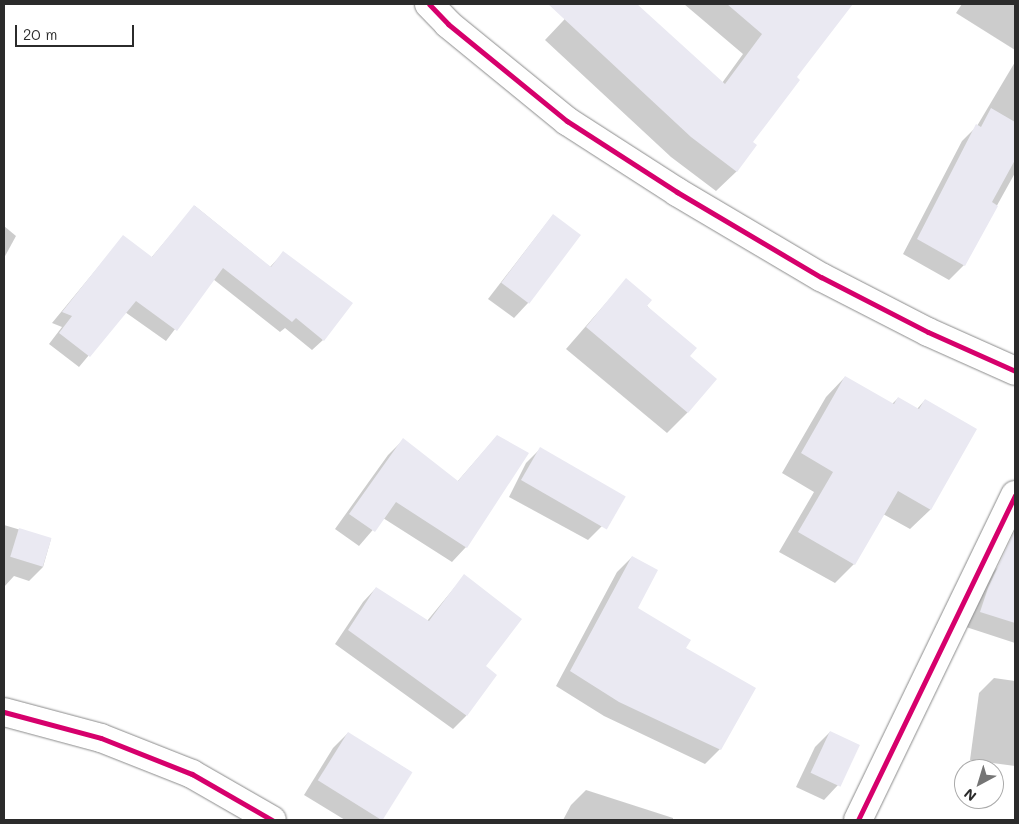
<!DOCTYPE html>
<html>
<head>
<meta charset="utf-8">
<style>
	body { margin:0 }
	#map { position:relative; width:1019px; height:824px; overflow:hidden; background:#fff; font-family:Mali,sans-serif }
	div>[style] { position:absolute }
	.shadow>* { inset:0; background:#0003 }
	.building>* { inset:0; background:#eae9f2; transform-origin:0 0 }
	.roads { filter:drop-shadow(0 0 1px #8a8a8a) drop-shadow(0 0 1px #8a8a8a) }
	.minor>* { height:28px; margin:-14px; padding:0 14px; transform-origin:14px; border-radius:14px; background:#fff }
	.cycleway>* { height:5px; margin:-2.5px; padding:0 2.5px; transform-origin:2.5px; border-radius:2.5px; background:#d6006c }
	span { translate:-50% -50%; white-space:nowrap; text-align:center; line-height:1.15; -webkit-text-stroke:4px #fff; paint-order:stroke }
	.frame { position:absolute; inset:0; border:5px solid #2b2b2b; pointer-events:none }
	.north { position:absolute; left:954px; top:759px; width:50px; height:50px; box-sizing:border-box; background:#fff; border:1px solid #aaa; border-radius:50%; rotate:219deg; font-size:14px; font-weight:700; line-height:20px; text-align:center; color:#2b2b2b }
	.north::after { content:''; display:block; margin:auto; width:18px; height:22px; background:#757575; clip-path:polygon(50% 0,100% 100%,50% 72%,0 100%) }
	.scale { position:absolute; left:15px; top:25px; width:119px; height:22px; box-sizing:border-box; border:2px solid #2b2b2b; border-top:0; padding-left:6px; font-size:15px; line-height:18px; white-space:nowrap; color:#2b2b2b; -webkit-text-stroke:4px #fff; paint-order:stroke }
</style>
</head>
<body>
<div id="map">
	<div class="shadow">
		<i style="clip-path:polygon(579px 4px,635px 4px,722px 83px,743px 54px,684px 4px,828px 4px,843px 15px,795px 77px,751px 143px,737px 171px,716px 191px,671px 157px,545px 40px)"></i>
		<i style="clip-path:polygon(962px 4px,1015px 4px,1015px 50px,956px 13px)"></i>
		<i style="clip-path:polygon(1015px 62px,1015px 173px,964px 265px,949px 280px,903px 254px,962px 141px,977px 126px)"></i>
		<i style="clip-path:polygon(195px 206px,270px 267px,283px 253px,323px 340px,312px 350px,285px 328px,280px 332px,213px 279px,166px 341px,125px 312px,79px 367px,49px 344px,62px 327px,52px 323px,123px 237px,151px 258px)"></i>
		<i style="clip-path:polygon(553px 215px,528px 303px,514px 318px,488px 299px)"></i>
		<i style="clip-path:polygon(4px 226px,16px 236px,4px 258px)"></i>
		<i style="clip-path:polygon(626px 280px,688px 356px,688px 412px,667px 433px,566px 349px)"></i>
		<i style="clip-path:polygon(845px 377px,892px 404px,898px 398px,917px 409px,925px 400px,975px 430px,930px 510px,910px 529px,883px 514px,854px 564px,835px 583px,779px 552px,814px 492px,782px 473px,826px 397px)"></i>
		<i style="clip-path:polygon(497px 436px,466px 547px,452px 562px,383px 518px,359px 546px,335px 529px,388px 455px,403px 440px,457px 482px)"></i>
		<i style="clip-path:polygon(541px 448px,603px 525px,588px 540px,509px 497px,526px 463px)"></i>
		<i style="clip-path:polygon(4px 525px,51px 539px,43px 567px,29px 581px,14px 576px,4px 587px)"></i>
		<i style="clip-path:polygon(632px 557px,637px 609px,684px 648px,754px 688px,720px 749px,705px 764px,604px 716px,556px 686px,617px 572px)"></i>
		<i style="clip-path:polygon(999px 566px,1015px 571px,1015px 643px,966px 627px,984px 581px)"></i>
		<i style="clip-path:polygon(464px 576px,484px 666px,466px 716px,453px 729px,335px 644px,363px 602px,376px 588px,427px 621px)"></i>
		<i style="clip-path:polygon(994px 678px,1015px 681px,1015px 766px,970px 760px,979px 693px)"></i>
		<i style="clip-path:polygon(830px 732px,858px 746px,838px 785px,824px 800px,796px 787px,815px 747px)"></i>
		<i style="clip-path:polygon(348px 733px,411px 772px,381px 820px,345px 820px,304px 795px,333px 748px)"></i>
		<i style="clip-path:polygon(586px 790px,673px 818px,673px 820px,563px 820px,571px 805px)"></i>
	</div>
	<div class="building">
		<i style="clip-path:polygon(548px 4px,637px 4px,725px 84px,762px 34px,727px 4px,853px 4px,797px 77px,800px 80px,753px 142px,757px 145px,737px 172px,691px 137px)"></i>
		<i style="clip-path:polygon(991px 108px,1015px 122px,1015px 160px,992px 202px,998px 206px,965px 266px,917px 239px,976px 124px,981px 127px)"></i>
		<i style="clip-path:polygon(194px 205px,271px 267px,283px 251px,353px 303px,324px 341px,296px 318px,292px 322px,223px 268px,177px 331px,136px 301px,90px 357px,59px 333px,72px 316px,62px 312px,123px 235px,152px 257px)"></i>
		<i style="left:553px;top:214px;width:35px;height:86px;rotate:37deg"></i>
		<i style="clip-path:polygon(626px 278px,652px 300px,647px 306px,697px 348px,690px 356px,717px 379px,688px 413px,586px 327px)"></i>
		<i style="clip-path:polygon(845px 376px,894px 404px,898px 397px,919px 409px,925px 399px,977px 429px,931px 510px,898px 491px,855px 565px,798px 532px,833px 472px,801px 453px)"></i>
		<i style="clip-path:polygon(497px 435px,529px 453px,467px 548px,396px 502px,375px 532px,349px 514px,403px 438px,458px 481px)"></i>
		<i style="left:540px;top:447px;width:99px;height:38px;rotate:30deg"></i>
		<i style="left:19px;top:528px;width:34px;height:30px;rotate:17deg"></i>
		<i style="clip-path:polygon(1015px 530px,1015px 623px,980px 612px,988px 588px)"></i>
		<i style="clip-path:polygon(632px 556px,658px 570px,638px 608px,691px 640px,686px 648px,756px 688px,721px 750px,619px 702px,570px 671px)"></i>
		<i style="clip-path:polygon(464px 574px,522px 619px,486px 666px,497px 675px,467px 716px,348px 630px,376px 587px,429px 621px)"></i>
		<i style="left:830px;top:731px;width:33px;height:46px;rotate:25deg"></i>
		<i style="left:348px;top:732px;width:76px;height:57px;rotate:32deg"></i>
	</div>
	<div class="roads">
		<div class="minor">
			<i style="left:429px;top:4px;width:28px;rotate:46deg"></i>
			<i style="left:448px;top:24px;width:154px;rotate:39.2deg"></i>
			<i style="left:567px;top:121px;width:131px;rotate:32.8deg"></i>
			<i style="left:677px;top:192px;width:167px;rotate:30.6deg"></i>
			<i style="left:821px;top:277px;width:120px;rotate:27.2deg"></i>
			<i style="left:928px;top:332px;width:95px;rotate:24.1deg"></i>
			<i style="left:4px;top:712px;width:100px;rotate:15deg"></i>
			<i style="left:101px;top:738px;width:98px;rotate:21.6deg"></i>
			<i style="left:192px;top:774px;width:92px;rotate:29.9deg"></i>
			<i style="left:858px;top:820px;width:361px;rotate:-64.2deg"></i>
		</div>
	</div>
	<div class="cycleway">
		<i style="left:429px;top:4px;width:28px;rotate:46deg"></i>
		<i style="left:448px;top:24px;width:154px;rotate:39.2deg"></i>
		<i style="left:567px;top:121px;width:131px;rotate:32.8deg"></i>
		<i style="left:677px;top:192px;width:167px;rotate:30.6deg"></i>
		<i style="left:821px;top:277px;width:120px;rotate:27.2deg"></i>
		<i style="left:928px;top:332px;width:95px;rotate:24.1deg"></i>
		<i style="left:4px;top:712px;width:100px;rotate:15deg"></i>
		<i style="left:101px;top:738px;width:98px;rotate:21.6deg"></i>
		<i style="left:192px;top:774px;width:92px;rotate:29.9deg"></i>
		<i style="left:858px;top:820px;width:361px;rotate:-64.2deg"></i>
	</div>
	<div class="frame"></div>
	<div class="north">N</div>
	<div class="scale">20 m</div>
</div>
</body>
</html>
